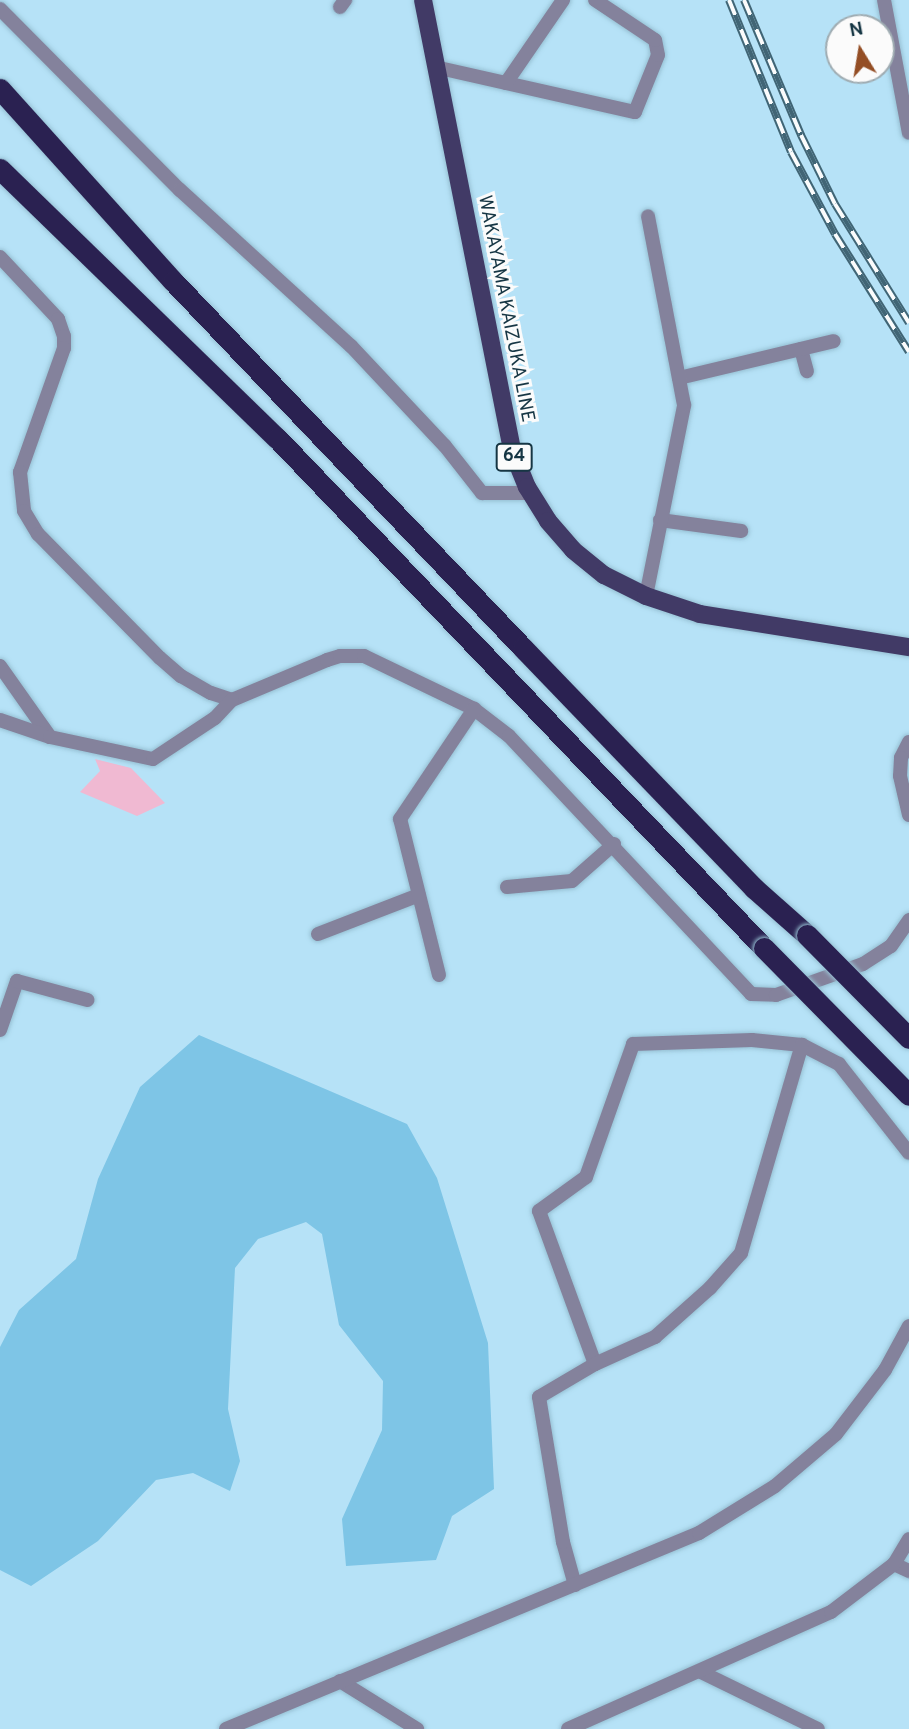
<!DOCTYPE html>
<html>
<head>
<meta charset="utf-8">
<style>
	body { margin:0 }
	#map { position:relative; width:909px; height:1729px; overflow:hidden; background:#b6e2f7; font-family:Overpass,sans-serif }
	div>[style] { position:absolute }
	.green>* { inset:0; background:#f0b9d2 }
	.water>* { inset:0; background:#7ec5e6 }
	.roads { filter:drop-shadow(0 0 2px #96c0d3) drop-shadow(0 0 2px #96c0d3) }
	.minor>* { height:14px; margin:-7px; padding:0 7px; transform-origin:7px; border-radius:7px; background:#84829c }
	.tertiary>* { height:14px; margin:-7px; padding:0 7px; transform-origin:7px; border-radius:7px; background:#84829c }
	.primary>* { height:18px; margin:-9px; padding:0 9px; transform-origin:9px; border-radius:9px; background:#413a66 }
	.motorway>* { height:21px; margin:-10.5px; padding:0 10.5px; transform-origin:10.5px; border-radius:10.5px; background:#2a2151 }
	.rail>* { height:8px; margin-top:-4px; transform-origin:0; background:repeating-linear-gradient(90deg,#fbfbfb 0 16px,#416575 0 32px); box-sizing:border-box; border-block:2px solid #416575 }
	.bridges { filter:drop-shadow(0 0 2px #96c0d3) drop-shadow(0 0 2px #96c0d3) }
	.motorway-bridge>* { height:21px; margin:-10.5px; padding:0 10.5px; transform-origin:10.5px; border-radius:10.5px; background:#2a2151 }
	span { translate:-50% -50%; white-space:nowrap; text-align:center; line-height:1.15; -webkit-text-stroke:6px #fbfbfb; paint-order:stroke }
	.shield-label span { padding:2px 5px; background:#fbfbfb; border:2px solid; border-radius:5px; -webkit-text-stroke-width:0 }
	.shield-label { font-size:18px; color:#163644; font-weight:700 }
	.street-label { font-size:19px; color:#163644 }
	.north { position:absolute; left:825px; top:14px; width:70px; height:70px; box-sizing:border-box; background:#fbfbfb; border:2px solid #9facb2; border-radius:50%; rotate:349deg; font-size:19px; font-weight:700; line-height:28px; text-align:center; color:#163644 }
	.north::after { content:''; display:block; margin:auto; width:24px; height:32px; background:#944e25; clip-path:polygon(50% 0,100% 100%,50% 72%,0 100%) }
</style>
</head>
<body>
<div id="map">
	<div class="green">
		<i style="clip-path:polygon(95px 759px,131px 768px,165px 803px,137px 816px,80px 792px,100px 771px)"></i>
	</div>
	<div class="water">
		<i style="clip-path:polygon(199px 1035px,407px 1124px,437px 1178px,488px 1343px,494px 1489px,452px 1516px,436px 1560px,346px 1566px,342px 1519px,382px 1430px,383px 1381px,339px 1325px,322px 1234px,306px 1222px,258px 1239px,235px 1268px,228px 1409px,240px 1461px,230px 1491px,193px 1473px,156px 1480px,98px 1541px,31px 1586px,0 1570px,0 1347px,19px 1310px,76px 1259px,98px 1179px,140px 1087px)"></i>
	</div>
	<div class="roads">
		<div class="minor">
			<i style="left:884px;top:0;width:135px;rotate:79.4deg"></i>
			<i style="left:340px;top:7px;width:9px;rotate:-54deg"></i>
			<i style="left:0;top:9px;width:255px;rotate:45.2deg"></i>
			<i style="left:180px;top:190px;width:231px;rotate:42.4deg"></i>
			<i style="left:351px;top:346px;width:137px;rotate:46.8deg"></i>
			<i style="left:445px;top:446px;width:60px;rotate:51.8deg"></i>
			<i style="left:482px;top:493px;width:49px"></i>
			<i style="left:435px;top:67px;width:205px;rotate:12.7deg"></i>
			<i style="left:635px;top:112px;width:61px;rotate:-68deg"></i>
			<i style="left:658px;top:55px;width:15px;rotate:-101deg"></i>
			<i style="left:655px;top:40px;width:72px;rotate:-146.3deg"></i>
			<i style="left:506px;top:83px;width:101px;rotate:-55.5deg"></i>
			<i style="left:0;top:257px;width:85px;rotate:46.9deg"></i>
			<i style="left:58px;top:319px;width:18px;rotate:71deg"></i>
			<i style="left:64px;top:336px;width:12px;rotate:90deg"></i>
			<i style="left:64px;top:348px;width:132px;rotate:109.5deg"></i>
			<i style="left:20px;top:472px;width:39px;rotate:84deg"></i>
			<i style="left:24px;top:511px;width:27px;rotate:59deg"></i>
			<i style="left:38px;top:534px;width:174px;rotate:45.5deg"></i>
			<i style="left:160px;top:658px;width:28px;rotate:41deg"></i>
			<i style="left:181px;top:676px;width:34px;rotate:30deg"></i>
			<i style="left:211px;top:693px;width:22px;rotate:18deg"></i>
			<i style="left:232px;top:700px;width:103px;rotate:-22.8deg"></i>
			<i style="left:327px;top:660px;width:14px;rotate:-17deg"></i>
			<i style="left:340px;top:656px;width:24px"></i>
			<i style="left:364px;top:656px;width:122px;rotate:25.7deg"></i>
			<i style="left:474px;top:709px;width:44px;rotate:37.6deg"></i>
			<i style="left:509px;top:736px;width:354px;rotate:46.8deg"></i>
			<i style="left:751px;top:994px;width:25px;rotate:2deg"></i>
			<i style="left:776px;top:995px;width:92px;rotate:-19.6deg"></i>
			<i style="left:863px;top:964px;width:33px;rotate:-33deg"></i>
			<i style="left:891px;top:946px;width:32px;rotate:-55deg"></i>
			<i style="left:801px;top:349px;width:23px;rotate:75deg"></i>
			<i style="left:679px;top:378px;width:159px;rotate:-13.4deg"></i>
			<i style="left:660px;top:520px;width:82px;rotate:7.7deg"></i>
			<i style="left:646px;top:596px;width:195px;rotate:-78.7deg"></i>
			<i style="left:684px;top:405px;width:192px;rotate:-100.8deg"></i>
			<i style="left:0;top:666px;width:87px;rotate:54.8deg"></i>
			<i style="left:0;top:720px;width:53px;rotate:18.8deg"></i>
			<i style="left:50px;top:737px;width:105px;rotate:12.1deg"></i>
			<i style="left:153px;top:759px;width:74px;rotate:-33.5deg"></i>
			<i style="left:215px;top:718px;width:25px;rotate:-47deg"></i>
			<i style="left:909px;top:742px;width:18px;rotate:117deg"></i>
			<i style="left:901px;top:758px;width:18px;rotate:93deg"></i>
			<i style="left:900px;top:776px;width:40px;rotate:77deg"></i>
			<i style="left:507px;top:887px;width:65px;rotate:-5.3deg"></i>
			<i style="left:572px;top:881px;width:56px;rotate:-41.4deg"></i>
			<i style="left:318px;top:934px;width:108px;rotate:-21.1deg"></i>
			<i style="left:439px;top:975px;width:161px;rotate:-104deg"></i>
			<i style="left:400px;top:819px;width:133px;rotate:-56.1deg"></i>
			<i style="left:0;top:1030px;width:52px;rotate:-70.9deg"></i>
			<i style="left:17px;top:981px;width:73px;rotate:15deg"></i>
			<i style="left:595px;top:1364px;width:163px;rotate:-110.1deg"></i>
			<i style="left:539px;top:1211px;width:58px;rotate:-35.9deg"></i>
			<i style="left:586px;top:1177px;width:141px;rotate:-70.5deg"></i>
			<i style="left:633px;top:1044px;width:119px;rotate:-1.9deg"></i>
			<i style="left:752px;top:1040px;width:50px;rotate:5.7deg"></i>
			<i style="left:802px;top:1045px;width:42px;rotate:27.2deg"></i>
			<i style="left:839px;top:1064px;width:113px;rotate:51.8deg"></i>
			<i style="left:894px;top:1564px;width:17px;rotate:25deg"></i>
			<i style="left:575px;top:1585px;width:45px;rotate:-105.6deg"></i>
			<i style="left:563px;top:1542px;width:147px;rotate:-99.4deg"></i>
			<i style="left:539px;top:1397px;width:65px;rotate:-30.5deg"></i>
			<i style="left:595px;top:1364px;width:66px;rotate:-24.2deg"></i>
			<i style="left:655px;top:1337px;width:74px;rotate:-41.7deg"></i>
			<i style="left:710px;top:1288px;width:47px;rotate:-48.5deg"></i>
			<i style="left:741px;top:1253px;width:217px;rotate:-73.7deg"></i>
			<i style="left:701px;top:1672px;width:130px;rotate:26deg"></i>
			<i style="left:340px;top:1681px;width:91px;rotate:31.9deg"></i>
			<i style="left:568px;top:1729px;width:288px;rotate:-24deg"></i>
			<i style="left:831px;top:1612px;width:79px;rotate:-37.3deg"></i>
			<i style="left:894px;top:1564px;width:29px;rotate:-59deg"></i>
		</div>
		<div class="tertiary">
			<i style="left:226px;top:1729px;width:512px;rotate:-22.51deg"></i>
			<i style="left:699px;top:1533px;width:89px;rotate:-31.7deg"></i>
			<i style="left:775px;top:1486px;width:80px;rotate:-40.4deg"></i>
			<i style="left:836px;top:1434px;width:81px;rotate:-52.6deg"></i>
			<i style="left:885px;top:1370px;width:50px;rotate:-61.4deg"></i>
		</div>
		<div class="primary">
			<i style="left:423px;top:0;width:459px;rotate:78.8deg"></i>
			<i style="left:512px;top:450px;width:40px;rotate:68deg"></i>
			<i style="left:527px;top:487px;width:40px;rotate:58deg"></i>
			<i style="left:548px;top:521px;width:38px;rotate:49deg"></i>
			<i style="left:573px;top:550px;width:40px;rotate:39deg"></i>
			<i style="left:604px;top:575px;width:47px;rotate:26.6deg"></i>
			<i style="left:646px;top:596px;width:57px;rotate:18.4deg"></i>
			<i style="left:700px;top:614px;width:212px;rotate:9deg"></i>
		</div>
		<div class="motorway">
			<i style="left:0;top:89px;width:258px;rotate:48deg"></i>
			<i style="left:173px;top:281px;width:507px;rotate:46.36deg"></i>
			<i style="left:523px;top:648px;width:333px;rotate:46.1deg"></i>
			<i style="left:754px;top:888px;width:71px;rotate:41.6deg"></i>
			<i style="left:0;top:169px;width:386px;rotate:44.2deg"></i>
			<i style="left:277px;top:438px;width:705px;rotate:46.32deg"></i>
		</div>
	</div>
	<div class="rail">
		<i style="left:729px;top:0;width:164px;rotate:67.8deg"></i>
		<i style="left:791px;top:152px;width:93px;rotate:61.8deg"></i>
		<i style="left:835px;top:234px;width:139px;rotate:57.9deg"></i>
		<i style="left:744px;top:0;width:147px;rotate:67.1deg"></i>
		<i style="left:801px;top:135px;width:77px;rotate:63.8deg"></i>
		<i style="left:835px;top:204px;width:140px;rotate:58.1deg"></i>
	</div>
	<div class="bridges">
		<div class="motorway-bridge">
			<i style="left:807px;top:935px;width:145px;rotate:45.3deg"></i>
			<i style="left:764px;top:948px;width:206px;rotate:45.4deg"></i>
		</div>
	</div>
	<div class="shield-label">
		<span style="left:514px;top:457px">64</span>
	</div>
	<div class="street-label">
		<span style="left:505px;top:309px;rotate:79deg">WAKAYAMA KAIZUKA LINE</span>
	</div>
	<div class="north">N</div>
</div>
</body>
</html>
